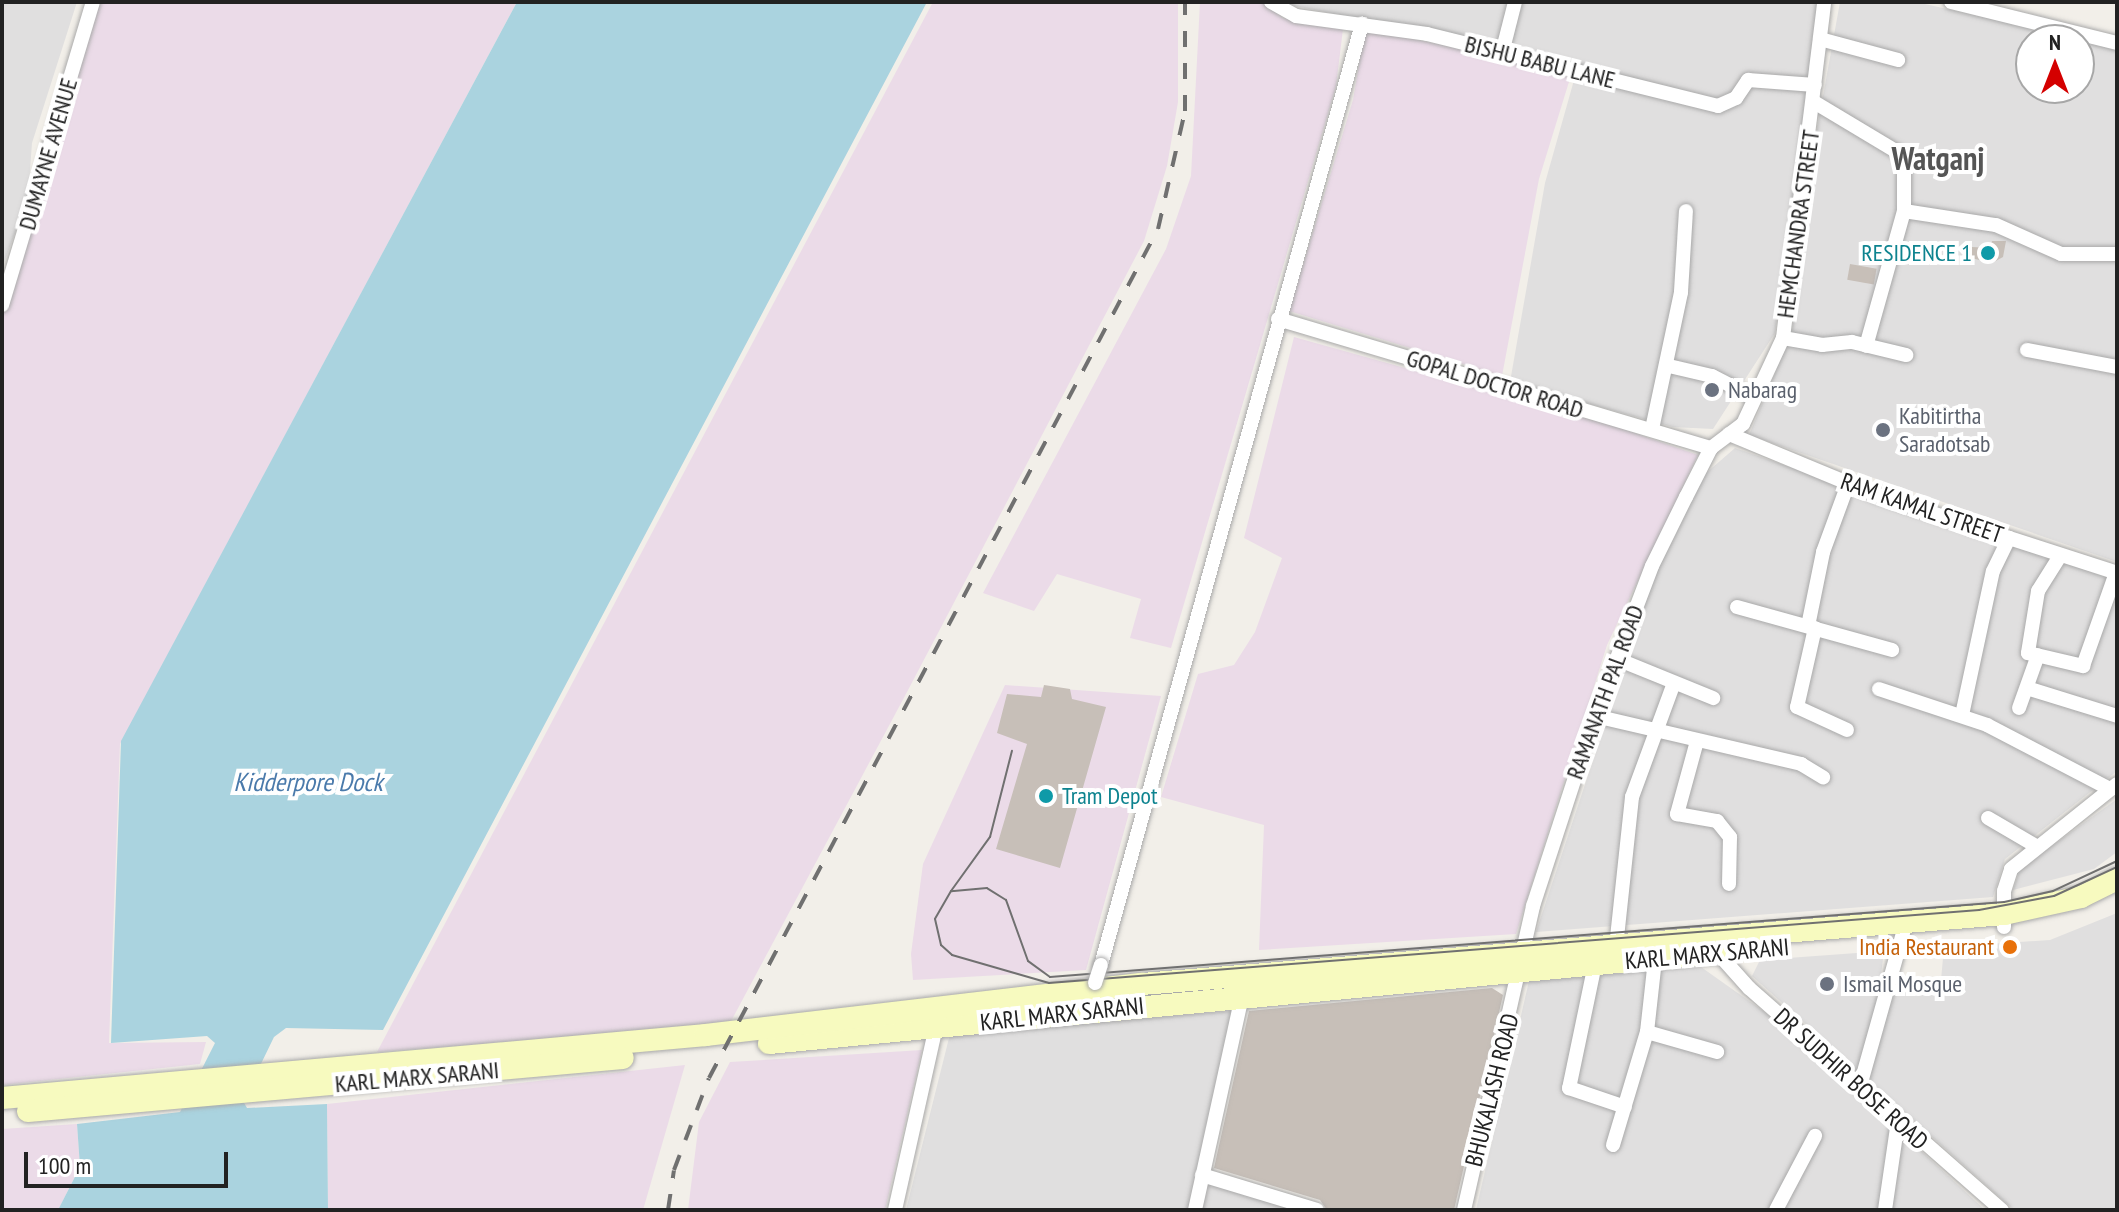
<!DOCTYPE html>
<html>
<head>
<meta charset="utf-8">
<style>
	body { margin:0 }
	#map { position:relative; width:2119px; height:1212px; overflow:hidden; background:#f2efe9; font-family:"PT Sans Narrow",sans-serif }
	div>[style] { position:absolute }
	.residential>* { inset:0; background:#e0dfdf }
	.industrial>* { inset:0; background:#ebdbe8 }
	.water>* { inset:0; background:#aad3df }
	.building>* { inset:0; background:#c7bfb8; transform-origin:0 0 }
	.roads { filter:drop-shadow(0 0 2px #a9a9a9) drop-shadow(0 0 2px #a9a9a9) }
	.street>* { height:14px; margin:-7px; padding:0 7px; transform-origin:7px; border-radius:7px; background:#fff }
	.secondary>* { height:22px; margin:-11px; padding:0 11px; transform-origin:11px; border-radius:11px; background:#f7fabf }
	.tram>* { height:2px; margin:-1px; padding:0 1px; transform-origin:1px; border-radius:1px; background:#707070 }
	.rail>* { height:4px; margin-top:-2px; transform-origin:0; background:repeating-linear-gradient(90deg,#707070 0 16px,transparent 0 32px) }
	.bridges { filter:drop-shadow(0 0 2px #a9a9a9) drop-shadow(0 0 2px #a9a9a9) }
	.street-bridge>* { height:14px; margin:-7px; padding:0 7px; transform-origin:7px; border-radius:7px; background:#fff }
	.dots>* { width:22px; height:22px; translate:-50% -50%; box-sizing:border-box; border:4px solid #fff; border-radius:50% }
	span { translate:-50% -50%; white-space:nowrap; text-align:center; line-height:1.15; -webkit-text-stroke:8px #fff; paint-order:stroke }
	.street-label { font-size:24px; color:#222 }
	.culture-label { font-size:24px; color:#0d838f }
	.right { translate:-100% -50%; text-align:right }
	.left { translate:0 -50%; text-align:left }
	.worship-label { font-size:24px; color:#5b616d }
	.food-label { font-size:24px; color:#c56008 }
	.water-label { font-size:26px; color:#4a7aab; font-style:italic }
	.district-label { font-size:32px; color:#555; font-weight:700 }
	.frame { position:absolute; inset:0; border:4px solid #222; pointer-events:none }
	.north { position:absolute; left:2015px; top:24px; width:80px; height:80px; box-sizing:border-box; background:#fff; border:2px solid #a7a7a7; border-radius:50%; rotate:0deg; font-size:22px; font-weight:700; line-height:32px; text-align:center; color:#222 }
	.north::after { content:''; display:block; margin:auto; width:28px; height:36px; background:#d40000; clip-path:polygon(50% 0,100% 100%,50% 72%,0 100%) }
	.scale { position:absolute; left:24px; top:1152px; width:204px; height:36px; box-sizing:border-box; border:4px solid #222; border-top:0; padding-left:10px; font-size:24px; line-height:28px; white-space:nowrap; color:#222; -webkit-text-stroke:6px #fff; paint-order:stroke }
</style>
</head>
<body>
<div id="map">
	<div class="residential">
		<i style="clip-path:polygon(2px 2px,77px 2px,32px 143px,28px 198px,2px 268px)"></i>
		<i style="clip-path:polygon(1275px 2px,1820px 2px,1812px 81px,1746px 77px,1734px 95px,1718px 101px,1499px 47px)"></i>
		<i style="clip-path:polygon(evenodd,1840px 2px,1916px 2px,2117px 47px,2117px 562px,1749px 435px,1792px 332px,1814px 146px,1840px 2px,2031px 40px,2079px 40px,2079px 88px,2031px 88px,2031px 40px)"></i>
		<i style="clip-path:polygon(1576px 73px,1716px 109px,1748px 84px,1808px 89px,1775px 333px,1713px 429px,1673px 427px,1510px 382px,1545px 183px)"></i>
		<i style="clip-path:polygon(1735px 448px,2117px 581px,2117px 771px,2005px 859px,1993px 897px,1536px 932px,1653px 580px,1705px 474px)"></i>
		<i style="clip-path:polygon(2117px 799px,2117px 852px,2094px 869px,2013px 890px,2020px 869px)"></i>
		<i style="clip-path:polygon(2117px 913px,2117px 1210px,2014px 1210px,1752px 976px,1760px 960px,1884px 951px,1880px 983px,1941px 980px,1944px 947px,2050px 940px)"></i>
		<i style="clip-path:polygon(1701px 967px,1790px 1030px,1985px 1210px,1476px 1210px,1529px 981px)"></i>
		<i style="clip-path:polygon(1235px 1011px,1190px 1210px,906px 1210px,950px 1034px)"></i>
		<i style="clip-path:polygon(1205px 1181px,1305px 1210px,1198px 1210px)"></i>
	</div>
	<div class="industrial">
		<i style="clip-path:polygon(96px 2px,517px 2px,120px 744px,109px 1043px,206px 1042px,200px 1064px,2px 1085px,2px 317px)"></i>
		<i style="clip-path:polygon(933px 2px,1178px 2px,1178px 102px,1167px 166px,1144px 241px,907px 692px,729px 1025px,377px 1052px)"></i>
		<i style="clip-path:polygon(1200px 2px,1262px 2px,1283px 18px,1343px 29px,1336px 86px,1171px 648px,1130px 638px,1141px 599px,1057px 574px,1034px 611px,983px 593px,1166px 249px,1191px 176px)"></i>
		<i style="clip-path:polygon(1365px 29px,1572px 72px,1539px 179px,1502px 376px,1289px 311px,1353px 100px)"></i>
		<i style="clip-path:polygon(1294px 337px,1617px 427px,1698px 455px,1607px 645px,1516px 934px,1259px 950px,1264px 825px,1161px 797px,1198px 674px,1234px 665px,1255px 632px,1282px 558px,1244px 538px)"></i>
		<i style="clip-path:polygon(1005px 685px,1161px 696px,1086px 970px,913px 980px,911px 954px,923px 864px)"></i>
		<i style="clip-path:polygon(922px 1050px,885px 1210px,688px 1210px,699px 1122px,730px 1062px)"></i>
		<i style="clip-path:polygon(685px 1065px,643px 1210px,328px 1210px,327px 1104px)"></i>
		<i style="clip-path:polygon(77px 1124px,80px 1167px,58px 1210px,2px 1210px,2px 1129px)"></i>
	</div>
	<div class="water">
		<i style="clip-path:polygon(517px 2px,927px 2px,383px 1030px,286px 1028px,274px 1037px,243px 1101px,247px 1108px,327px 1104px,328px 1210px,58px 1210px,80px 1167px,77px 1124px,180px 1112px,215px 1043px,207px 1036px,111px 1043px,121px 741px)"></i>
	</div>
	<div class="building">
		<i style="clip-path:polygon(1992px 241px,2006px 241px,2003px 257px,1992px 263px,1971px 258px,1972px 247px,1990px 248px)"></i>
		<i style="left:1850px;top:264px;width:27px;height:16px;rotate:10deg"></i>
		<i style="clip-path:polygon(1044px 685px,1070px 689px,1072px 699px,1106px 707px,1060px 868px,996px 849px,1027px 744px,997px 733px,1007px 694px,1041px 697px)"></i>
		<i style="clip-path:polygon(1492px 988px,1503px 995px,1454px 1210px,1327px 1210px,1320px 1200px,1214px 1168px,1249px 1011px)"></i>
	</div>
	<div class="roads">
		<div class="street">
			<i style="left:1271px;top:2px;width:29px;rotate:29deg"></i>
			<i style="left:1296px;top:16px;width:132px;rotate:7.8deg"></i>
			<i style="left:1427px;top:34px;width:300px;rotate:13.9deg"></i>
			<i style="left:1718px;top:106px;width:20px;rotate:-24deg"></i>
			<i style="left:1736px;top:98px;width:22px;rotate:-56deg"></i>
			<i style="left:1748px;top:80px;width:67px;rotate:4.3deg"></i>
			<i style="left:1951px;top:2px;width:171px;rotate:13.9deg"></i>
			<i style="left:1820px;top:39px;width:81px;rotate:15.1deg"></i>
			<i style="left:1502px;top:53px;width:53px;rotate:-75.7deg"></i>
			<i style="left:1814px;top:102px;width:105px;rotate:31deg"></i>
			<i style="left:1904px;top:156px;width:55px;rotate:90deg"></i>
			<i style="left:1904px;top:211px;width:140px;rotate:105.7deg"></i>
			<i style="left:1904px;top:211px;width:93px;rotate:8.7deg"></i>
			<i style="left:1996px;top:225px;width:71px;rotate:24deg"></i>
			<i style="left:2061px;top:254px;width:56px"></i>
			<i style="left:2px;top:305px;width:316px;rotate:-73.3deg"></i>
			<i style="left:1278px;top:319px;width:452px;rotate:16.6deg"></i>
			<i style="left:1783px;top:338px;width:40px;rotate:10deg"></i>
			<i style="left:1822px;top:345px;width:30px;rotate:-6deg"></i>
			<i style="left:1852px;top:342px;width:56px;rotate:13.5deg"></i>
			<i style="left:2027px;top:350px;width:92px;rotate:10.7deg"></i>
			<i style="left:1669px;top:366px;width:44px;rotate:13.1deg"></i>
			<i style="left:1712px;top:376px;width:48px;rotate:27.1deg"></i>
			<i style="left:1652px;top:429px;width:140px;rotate:-78deg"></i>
			<i style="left:1681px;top:292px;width:81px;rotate:-86.5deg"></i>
			<i style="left:1729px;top:434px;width:159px;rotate:22.5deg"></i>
			<i style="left:1876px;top:495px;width:253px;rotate:17.9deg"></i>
			<i style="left:2060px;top:556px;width:41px;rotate:122.2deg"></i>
			<i style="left:2038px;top:591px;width:63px;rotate:99.2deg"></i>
			<i style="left:2028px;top:653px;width:57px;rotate:13.3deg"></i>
			<i style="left:2083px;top:666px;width:99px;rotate:-70.5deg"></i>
			<i style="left:1737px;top:607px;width:161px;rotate:15.5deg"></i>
			<i style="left:1808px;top:626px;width:76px;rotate:-78.5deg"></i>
			<i style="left:1823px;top:552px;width:72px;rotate:-69.8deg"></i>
			<i style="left:1815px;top:628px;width:81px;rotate:102.8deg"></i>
			<i style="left:1797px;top:707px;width:55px;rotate:24.7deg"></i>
			<i style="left:1617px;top:659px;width:104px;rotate:22.1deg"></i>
			<i style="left:1879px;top:689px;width:114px;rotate:18.4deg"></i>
			<i style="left:1987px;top:725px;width:139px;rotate:27.5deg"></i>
			<i style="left:2030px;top:689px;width:91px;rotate:17.2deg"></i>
			<i style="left:2019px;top:708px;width:56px;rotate:-70.3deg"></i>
			<i style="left:1962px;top:715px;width:147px;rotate:-77.9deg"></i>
			<i style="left:1993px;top:571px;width:37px;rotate:-64deg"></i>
			<i style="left:1595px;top:716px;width:212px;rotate:13.1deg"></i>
			<i style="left:1801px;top:764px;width:26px;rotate:31deg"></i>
			<i style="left:1697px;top:741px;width:76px;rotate:105.3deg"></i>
			<i style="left:1677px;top:814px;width:41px;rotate:9.9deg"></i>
			<i style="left:1717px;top:821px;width:21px;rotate:51deg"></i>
			<i style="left:1730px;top:837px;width:47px;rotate:91.2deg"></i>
			<i style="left:1988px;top:818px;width:56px;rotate:30.3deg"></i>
			<i style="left:2004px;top:927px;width:36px;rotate:-90deg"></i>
			<i style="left:2004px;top:891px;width:23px;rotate:-72deg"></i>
			<i style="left:2011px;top:869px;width:136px;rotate:-38.7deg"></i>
			<i style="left:1616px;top:947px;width:151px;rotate:-83.9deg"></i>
			<i style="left:1632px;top:797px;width:121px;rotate:-69.8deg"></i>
			<i style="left:1715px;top:950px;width:51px;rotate:48.2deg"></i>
			<i style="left:1749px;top:988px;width:337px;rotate:41.3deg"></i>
			<i style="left:1595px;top:964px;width:127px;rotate:101.8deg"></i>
			<i style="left:1569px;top:1088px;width:59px;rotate:18.7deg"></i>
			<i style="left:1101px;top:965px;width:977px;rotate:-74.5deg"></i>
			<i style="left:1647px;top:1032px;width:73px;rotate:15.9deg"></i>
			<i style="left:1860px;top:1086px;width:170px;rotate:-74.3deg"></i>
			<i style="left:1613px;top:1145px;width:118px;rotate:-73.3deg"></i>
			<i style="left:1647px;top:1032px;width:72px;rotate:-83.7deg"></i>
			<i style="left:1202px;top:1175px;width:120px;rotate:16.9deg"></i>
			<i style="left:895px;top:1210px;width:188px;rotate:-77.4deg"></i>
			<i style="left:1195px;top:1210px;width:223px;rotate:-77.6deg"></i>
			<i style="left:1464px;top:1210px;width:312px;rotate:-77.2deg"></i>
			<i style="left:1533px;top:906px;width:200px;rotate:-71.9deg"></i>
			<i style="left:1595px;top:716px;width:160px;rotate:-69.2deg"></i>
			<i style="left:1652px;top:566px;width:77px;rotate:-63.8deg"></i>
			<i style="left:1686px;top:497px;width:55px;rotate:-63deg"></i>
			<i style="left:1711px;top:448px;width:40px;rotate:-37deg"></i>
			<i style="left:1743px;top:424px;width:95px;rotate:-65.1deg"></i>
			<i style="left:1783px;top:338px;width:338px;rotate:-83deg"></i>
			<i style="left:1776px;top:1210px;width:84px;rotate:-62.2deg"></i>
			<i style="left:1885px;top:1210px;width:90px;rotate:-81.7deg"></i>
		</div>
		<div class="secondary">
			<i style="left:769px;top:1043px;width:957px;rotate:-5.45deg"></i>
			<i style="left:2px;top:1098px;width:707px;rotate:-5.11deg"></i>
			<i style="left:706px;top:1035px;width:439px;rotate:-6.7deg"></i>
			<i style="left:1142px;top:984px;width:865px;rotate:-4.64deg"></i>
			<i style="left:2004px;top:914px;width:79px;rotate:-12.4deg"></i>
			<i style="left:2081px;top:897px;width:40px;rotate:-26.6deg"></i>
			<i style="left:28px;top:1111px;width:597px;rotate:-5.09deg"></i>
		</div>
	</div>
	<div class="tram">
		<i style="left:2117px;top:861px;width:71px;rotate:154.9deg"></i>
		<i style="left:2053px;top:891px;width:50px;rotate:167.3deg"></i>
		<i style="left:2004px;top:902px;width:957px;rotate:175.5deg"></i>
		<i style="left:1050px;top:977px;width:27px;rotate:-144deg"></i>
		<i style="left:1028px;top:961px;width:65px;rotate:-109.8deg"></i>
		<i style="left:1006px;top:900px;width:22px;rotate:-148deg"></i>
		<i style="left:987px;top:888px;width:36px;rotate:175deg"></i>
		<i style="left:951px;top:891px;width:32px;rotate:120deg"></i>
		<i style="left:935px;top:919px;width:27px;rotate:77deg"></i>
		<i style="left:941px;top:945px;width:15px;rotate:42deg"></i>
		<i style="left:952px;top:955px;width:101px;rotate:16.1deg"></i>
		<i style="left:1049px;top:983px;width:933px;rotate:-4.49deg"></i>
		<i style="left:1979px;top:910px;width:76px;rotate:-10.6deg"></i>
		<i style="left:2054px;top:896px;width:69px;rotate:-24.7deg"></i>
		<i style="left:951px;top:891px;width:67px;rotate:-54.2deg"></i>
		<i style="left:990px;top:837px;width:89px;rotate:-75.7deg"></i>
	</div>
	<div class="rail">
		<i style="left:668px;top:1210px;width:40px;rotate:-81.5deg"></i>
		<i style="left:674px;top:1170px;width:98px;rotate:-69.2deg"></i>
		<i style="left:709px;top:1078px;width:960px;rotate:-62.13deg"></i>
		<i style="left:1158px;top:229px;width:121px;rotate:-77.1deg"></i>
		<i style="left:1185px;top:111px;width:109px;rotate:-90deg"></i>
	</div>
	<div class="bridges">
		<div class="street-bridge">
			<i style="left:1095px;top:983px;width:19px;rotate:-72deg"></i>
		</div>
	</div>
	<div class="dots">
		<i style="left:1988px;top:253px;background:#0f9aa8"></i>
		<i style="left:1712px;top:390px;background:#6b7280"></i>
		<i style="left:1883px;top:430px;background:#6b7280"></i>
		<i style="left:1046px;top:796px;background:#0f9aa8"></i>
		<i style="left:2010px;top:947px;background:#e8710a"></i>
		<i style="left:1827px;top:984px;background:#6b7280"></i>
	</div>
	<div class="street-label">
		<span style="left:1540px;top:62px;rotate:14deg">BISHU BABU LANE</span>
		<span style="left:48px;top:154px;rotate:-74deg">DUMAYNE AVENUE</span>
		<span style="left:1798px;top:224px;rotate:-82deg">HEMCHANDRA STREET</span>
		<span style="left:1495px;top:384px;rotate:17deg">GOPAL DOCTOR ROAD</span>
		<span style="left:1922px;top:508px;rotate:19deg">RAM KAMAL STREET</span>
		<span style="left:1605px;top:692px;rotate:-70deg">RAMANATH PAL ROAD</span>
		<span style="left:1707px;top:954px;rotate:-5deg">KARL MARX SARANI</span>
		<span style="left:1062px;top:1014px;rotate:-6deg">KARL MARX SARANI</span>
		<span style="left:417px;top:1077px;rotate:-5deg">KARL MARX SARANI</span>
		<span style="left:1851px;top:1079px;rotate:42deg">DR SUDHIR BOSE ROAD</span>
		<span style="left:1492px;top:1090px;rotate:-76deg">BHUKALASH ROAD</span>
	</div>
	<div class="culture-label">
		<span class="right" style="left:1972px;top:253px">RESIDENCE 1</span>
		<span class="left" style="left:1062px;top:796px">Tram Depot</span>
	</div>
	<div class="worship-label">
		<span class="left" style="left:1728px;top:390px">Nabarag</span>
		<span class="left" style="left:1899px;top:430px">Kabitirtha<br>Saradotsab</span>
		<span class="left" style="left:1843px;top:984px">Ismail Mosque</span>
	</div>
	<div class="food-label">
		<span class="right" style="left:1994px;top:947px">India Restaurant</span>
	</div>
	<div class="water-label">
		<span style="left:308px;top:782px">Kidderpore Dock</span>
	</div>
	<div class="district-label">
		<span style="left:1938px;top:158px">Watganj</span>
	</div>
	<div class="frame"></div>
	<div class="north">N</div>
	<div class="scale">100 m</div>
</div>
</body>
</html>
